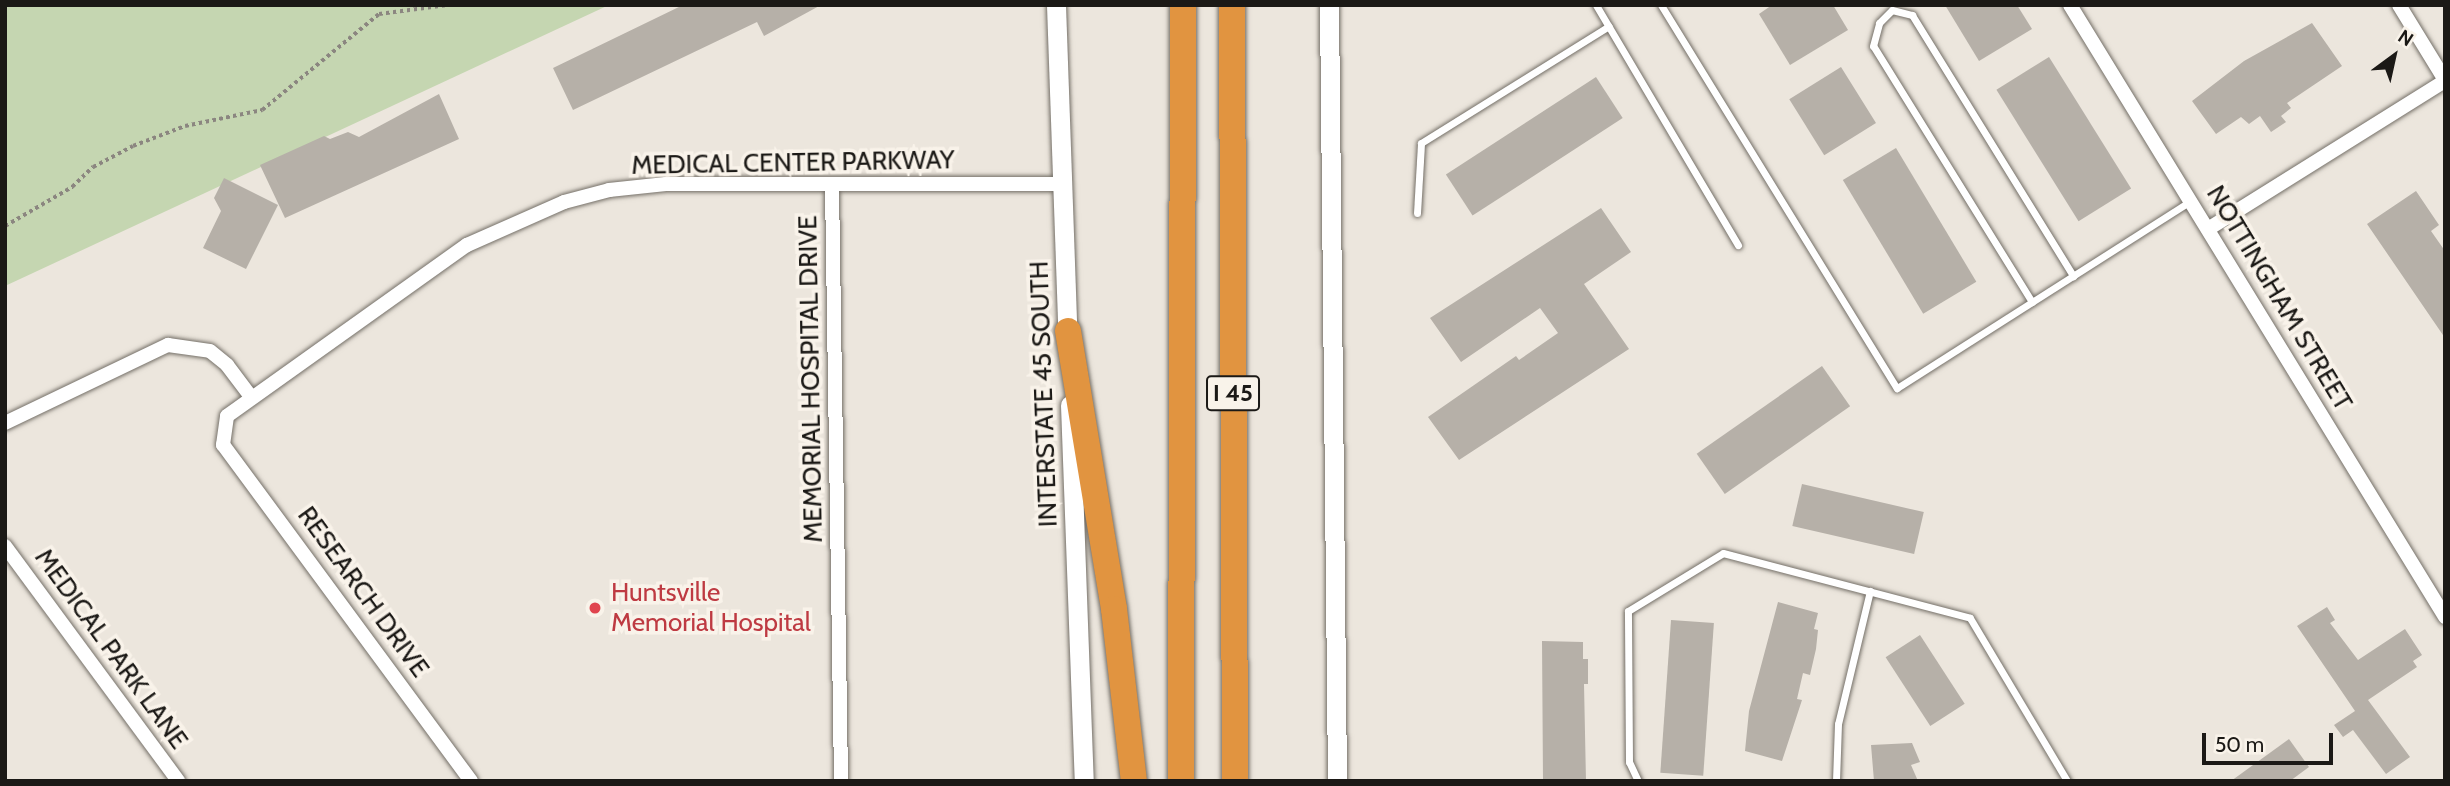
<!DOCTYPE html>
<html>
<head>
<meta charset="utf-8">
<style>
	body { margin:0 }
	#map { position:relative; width:2450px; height:786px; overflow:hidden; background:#ece6dd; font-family:Cabin,sans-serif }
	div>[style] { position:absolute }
	.green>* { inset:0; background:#c5d6b1 }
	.building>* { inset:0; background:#b6b0a8; transform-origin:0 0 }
	.path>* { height:3.5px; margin-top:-1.75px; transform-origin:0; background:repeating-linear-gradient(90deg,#8b8680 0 3.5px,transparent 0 7px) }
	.roads { filter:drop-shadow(0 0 2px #746f67) drop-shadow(0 0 2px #746f67) }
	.lane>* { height:7px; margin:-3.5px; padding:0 3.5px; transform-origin:3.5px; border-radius:3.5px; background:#fff }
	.street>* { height:14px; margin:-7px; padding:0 7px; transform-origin:7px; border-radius:7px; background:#fff }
	.secondary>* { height:19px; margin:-9.5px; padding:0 9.5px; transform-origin:9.5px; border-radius:9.5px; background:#fff }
	.highway>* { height:26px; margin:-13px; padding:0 13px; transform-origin:13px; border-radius:13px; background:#e19440 }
	.dots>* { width:19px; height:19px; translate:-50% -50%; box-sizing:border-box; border:4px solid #f9f3ea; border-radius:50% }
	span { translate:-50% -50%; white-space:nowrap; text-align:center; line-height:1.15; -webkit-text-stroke:7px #f9f3ea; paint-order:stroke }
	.shield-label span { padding:2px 5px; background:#f9f3ea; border:2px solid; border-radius:5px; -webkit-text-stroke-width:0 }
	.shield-label { font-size:24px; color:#1b1916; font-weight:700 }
	.street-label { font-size:26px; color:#1b1916 }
	.health-label { font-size:26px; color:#be3a42 }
	.left { translate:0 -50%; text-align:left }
	.frame { position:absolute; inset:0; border:7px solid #1b1916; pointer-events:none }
	.north { position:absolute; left:2359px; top:21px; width:70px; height:70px; -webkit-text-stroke:5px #f9f3ea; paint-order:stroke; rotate:33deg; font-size:19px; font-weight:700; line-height:28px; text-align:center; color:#1b1916 }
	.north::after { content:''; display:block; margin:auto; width:24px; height:32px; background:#1b1916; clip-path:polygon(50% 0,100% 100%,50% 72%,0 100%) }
	.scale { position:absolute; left:2202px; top:733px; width:131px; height:32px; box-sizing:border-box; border:4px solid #1b1916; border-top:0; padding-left:9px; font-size:21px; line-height:24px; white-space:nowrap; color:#1b1916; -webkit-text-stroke:5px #f9f3ea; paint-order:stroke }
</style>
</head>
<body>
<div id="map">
	<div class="green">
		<i style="clip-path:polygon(5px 5px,609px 5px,5px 286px)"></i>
	</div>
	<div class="building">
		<i style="clip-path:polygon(683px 5px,821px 5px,764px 36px,757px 22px,573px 110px,553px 68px)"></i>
		<i style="clip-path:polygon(1772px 5px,1833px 5px,1848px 30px,1790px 65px,1759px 14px)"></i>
		<i style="clip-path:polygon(1945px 5px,2017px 5px,2032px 29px,1979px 61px)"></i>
		<i style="clip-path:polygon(2312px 23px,2342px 66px,2287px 103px,2291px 108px,2281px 116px,2286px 122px,2271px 132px,2260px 116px,2249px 124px,2241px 117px,2216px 134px,2192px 101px,2244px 61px)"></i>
		<i style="left:2049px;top:57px;width:155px;height:62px;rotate:58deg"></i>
		<i style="left:1841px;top:67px;width:66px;height:61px;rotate:58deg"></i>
		<i style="left:1596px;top:77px;width:49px;height:179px;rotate:57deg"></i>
		<i style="clip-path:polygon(439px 94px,459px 139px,285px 218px,260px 165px,324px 136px,330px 139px,348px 132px,359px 137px)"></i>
		<i style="left:1896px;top:148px;width:156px;height:62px;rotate:59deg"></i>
		<i style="clip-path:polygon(224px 178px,278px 205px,246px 269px,203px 248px,221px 211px,214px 198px)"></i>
		<i style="clip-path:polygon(2416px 191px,2439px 225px,2431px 231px,2445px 251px,2445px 338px,2367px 224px)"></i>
		<i style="clip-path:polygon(1601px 208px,1631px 252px,1584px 284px,1629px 349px,1459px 460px,1428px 417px,1516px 356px,1519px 360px,1558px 333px,1540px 308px,1461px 362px,1430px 318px)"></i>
		<i style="left:1822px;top:366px;width:49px;height:153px;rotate:55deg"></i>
		<i style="left:1802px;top:484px;width:125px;height:43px;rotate:13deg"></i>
		<i style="clip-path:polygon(1778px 602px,1818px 613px,1814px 629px,1818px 630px,1816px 649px,1810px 675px,1803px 673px,1797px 699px,1802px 700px,1782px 761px,1745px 751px,1749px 711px)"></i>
		<i style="clip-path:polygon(2327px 607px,2335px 620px,2330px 623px,2358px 660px,2405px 629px,2422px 655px,2413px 661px,2417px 667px,2368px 700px,2410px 757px,2386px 774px,2353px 730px,2343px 737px,2334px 725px,2355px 711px,2297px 626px)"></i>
		<i style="left:1671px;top:620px;width:43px;height:153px;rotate:4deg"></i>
		<i style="left:1920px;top:635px;width:82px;height:41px;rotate:57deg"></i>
		<i style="clip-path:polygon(1542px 641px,1583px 642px,1583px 659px,1588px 659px,1588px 684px,1584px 684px,1586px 781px,1543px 781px)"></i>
		<i style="clip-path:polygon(2289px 739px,2309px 767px,2290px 781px,2231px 781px)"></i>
		<i style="clip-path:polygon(1912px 743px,1920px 762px,1911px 765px,1918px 781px,1874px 781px,1871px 745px)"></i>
	</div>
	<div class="path">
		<i style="left:5px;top:226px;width:78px;rotate:-30.2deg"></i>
		<i style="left:72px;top:187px;width:29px;rotate:-44deg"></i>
		<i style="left:93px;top:167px;width:45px;rotate:-27.7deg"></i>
		<i style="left:133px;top:146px;width:56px;rotate:-21deg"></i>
		<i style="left:185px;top:126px;width:79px;rotate:-11.7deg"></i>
		<i style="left:262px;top:110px;width:151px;rotate:-39.4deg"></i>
		<i style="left:379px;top:14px;width:69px;rotate:-7.5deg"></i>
	</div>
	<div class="roads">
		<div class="lane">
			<i style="left:1596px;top:5px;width:279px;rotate:59.4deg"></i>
			<i style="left:1661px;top:5px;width:450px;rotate:58.4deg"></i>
			<i style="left:1897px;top:388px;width:348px;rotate:-32.5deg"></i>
			<i style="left:1417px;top:213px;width:70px;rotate:-86.7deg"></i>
			<i style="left:1421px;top:143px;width:221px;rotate:-31.9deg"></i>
			<i style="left:2032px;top:302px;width:301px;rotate:-121.8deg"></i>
			<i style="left:1873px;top:46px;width:24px;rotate:-75deg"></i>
			<i style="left:1879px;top:23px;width:18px;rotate:-45deg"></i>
			<i style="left:1892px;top:10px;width:21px;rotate:14deg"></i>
			<i style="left:1912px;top:15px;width:307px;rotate:58.3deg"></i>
			<i style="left:1638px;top:781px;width:21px;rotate:-115deg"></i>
			<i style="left:1629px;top:762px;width:151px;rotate:-90.4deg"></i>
			<i style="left:1628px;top:611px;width:111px;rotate:-31.4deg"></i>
			<i style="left:1723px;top:553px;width:255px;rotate:14.7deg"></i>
			<i style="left:1970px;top:618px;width:190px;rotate:59.2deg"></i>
			<i style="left:1836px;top:781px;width:57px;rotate:-88deg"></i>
			<i style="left:1838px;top:724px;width:137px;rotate:-76.5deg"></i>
		</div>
		<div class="street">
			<i style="left:2070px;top:5px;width:718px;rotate:58.5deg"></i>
			<i style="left:2399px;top:5px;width:88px;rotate:58.5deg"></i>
			<i style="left:832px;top:186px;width:595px;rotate:89.13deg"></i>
			<i style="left:2208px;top:229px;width:279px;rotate:-32deg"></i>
			<i style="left:5px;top:423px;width:181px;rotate:-25.6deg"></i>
			<i style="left:168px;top:345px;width:42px;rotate:8.1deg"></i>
			<i style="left:210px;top:351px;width:22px;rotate:39deg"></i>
			<i style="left:227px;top:365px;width:39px;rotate:53deg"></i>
			<i style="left:5px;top:546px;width:292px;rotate:53.6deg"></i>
			<i style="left:471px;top:781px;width:418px;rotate:-126.4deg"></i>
			<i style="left:223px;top:445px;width:29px;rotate:-82deg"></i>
			<i style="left:227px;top:416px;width:295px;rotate:-35.5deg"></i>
			<i style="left:467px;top:245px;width:106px;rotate:-23.9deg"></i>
			<i style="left:564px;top:202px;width:47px;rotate:-14.9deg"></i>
			<i style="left:609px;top:190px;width:57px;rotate:-6deg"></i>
			<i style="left:666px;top:184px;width:397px"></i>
		</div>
		<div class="secondary">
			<i style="left:1056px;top:5px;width:338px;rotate:88deg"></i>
			<i style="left:1329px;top:5px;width:776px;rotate:89.41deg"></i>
			<i style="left:1070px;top:405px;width:376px;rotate:87.9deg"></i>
		</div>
		<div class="highway">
			<i style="left:1232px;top:5px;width:776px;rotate:89.78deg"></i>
			<i style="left:1068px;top:331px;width:282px;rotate:80.6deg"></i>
			<i style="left:1114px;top:609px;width:173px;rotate:83.4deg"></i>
			<i style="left:1181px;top:781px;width:776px;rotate:-89.85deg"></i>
		</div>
	</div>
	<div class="dots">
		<i style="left:595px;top:608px;background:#e0444e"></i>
	</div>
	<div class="shield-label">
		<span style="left:1233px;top:393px">I 45</span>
	</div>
	<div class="street-label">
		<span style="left:793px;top:163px;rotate:-1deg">MEDICAL CENTER PARKWAY</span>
		<span style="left:2279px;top:298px;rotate:59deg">NOTTINGHAM STREET</span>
		<span style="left:811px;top:379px;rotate:-91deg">MEMORIAL HOSPITAL DRIVE</span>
		<span style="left:1044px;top:394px;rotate:-92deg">INTERSTATE 45 SOUTH</span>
		<span style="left:363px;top:592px;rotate:54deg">RESEARCH DRIVE</span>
		<span style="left:111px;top:649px;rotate:54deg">MEDICAL PARK LANE</span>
	</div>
	<div class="health-label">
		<span class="left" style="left:611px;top:608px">Huntsville<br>Memorial Hospital</span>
	</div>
	<div class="frame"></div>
	<div class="north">N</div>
	<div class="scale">50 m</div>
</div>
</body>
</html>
